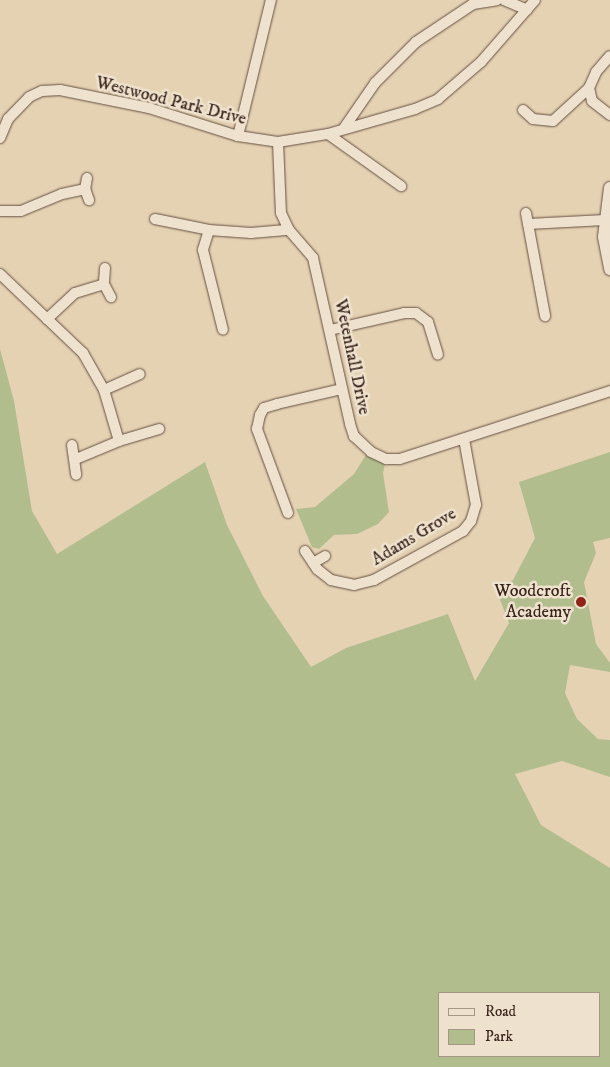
<!DOCTYPE html>
<html>
<head>
<meta charset="utf-8">
<style>
	body { margin:0 }
	#map { position:relative; width:610px; height:1067px; overflow:hidden; background:#e5d2b3; font-family:"IM FELL DW Pica",serif }
	div>[style] { position:absolute }
	.green>* { inset:0; background:#b2bd8e }
	.roads { filter:drop-shadow(0 0 1px #654f41) drop-shadow(0 0 1px #654f41) }
	.minor>* { height:10px; margin:-5px; padding:0 5px; transform-origin:5px; border-radius:5px; background:#eee2ce }
	.tertiary>* { height:12px; margin:-6px; padding:0 6px; transform-origin:6px; border-radius:6px; background:#eee2ce }
	.dots>* { width:14px; height:14px; translate:-50% -50%; box-sizing:border-box; border:2px solid #eee2ce; border-radius:50% }
	span { translate:-50% -50%; white-space:nowrap; text-align:center; line-height:1.15; -webkit-text-stroke:5px #eee2ce; paint-order:stroke }
	.street-label { font-size:18px; color:#3a231b }
	.poi-label { font-size:18px; color:#3a231b }
	.right { translate:-100% -50%; text-align:right }
	.legend { position:absolute; left:438px; top:992px; width:162px; height:65px; box-sizing:border-box; background:#eee2ce; border:1px solid #a69686; margin:0; padding:6px 9px; list-style:none; font-size:15px; color:#3a231b }
	.legend li { display:flex; align-items:center; gap:10px; height:25px }
	.legend b { width:25px; border:1px solid #a69686 }
</style>
</head>
<body>
<div id="map">
	<div class="green">
		<i style="clip-path:polygon(evenodd,0 349px,14px 401px,32px 511px,57px 554px,205px 462px,227px 525px,263px 596px,311px 667px,346px 648px,448px 614px,475px 681px,509px 623px,496px 589px,513px 580px,535px 538px,519px 482px,610px 452px,610px 538px,593px 542px,596px 553px,584px 582px,596px 644px,610px 663px,610px 672px,570px 665px,565px 693px,577px 719px,598px 739px,610px 740px,610px 777px,562px 761px,515px 774px,541px 825px,610px 868px,610px 1067px,0 1067px,0 349px,439px 993px,599px 993px,599px 1056px,439px 1056px,439px 993px)"></i>
		<i style="clip-path:polygon(369px 450px,386px 459px,383px 473px,389px 512px,378px 524px,357px 534px,334px 535px,319px 549px,312px 547px,296px 509px,315px 507px,354px 474px)"></i>
	</div>
	<div class="roads">
		<div class="minor">
			<i style="left:504px;top:0;width:25px;rotate:23deg"></i>
			<i style="left:589px;top:88px;width:13px;rotate:77deg"></i>
			<i style="left:592px;top:101px;width:23px;rotate:38deg"></i>
			<i style="left:523px;top:110px;width:13px;rotate:42deg"></i>
			<i style="left:533px;top:119px;width:20px;rotate:6deg"></i>
			<i style="left:553px;top:121px;width:49px;rotate:-42.5deg"></i>
			<i style="left:589px;top:88px;width:17px;rotate:-66deg"></i>
			<i style="left:596px;top:72px;width:21px;rotate:-49deg"></i>
			<i style="left:344px;top:128px;width:55px;rotate:-55.4deg"></i>
			<i style="left:375px;top:83px;width:58px;rotate:-45deg"></i>
			<i style="left:416px;top:42px;width:69px;rotate:-33.7deg"></i>
			<i style="left:473px;top:4px;width:24px;rotate:-9deg"></i>
			<i style="left:328px;top:134px;width:90px;rotate:35.5deg"></i>
			<i style="left:238px;top:136px;width:140px;rotate:-76.4deg"></i>
			<i style="left:0;top:138px;width:21px;rotate:-67deg"></i>
			<i style="left:8px;top:119px;width:30px;rotate:-46deg"></i>
			<i style="left:29px;top:97px;width:14px;rotate:-25deg"></i>
			<i style="left:42px;top:91px;width:18px;rotate:-3deg"></i>
			<i style="left:60px;top:90px;width:91px;rotate:11.4deg"></i>
			<i style="left:149px;top:108px;width:93px;rotate:17.5deg"></i>
			<i style="left:238px;top:136px;width:40px;rotate:8.5deg"></i>
			<i style="left:278px;top:142px;width:51px;rotate:-9.1deg"></i>
			<i style="left:328px;top:134px;width:91px;rotate:-16deg"></i>
			<i style="left:415px;top:109px;width:25px;rotate:-23deg"></i>
			<i style="left:438px;top:99px;width:57px;rotate:-40.7deg"></i>
			<i style="left:481px;top:62px;width:82px;rotate:-48.9deg"></i>
			<i style="left:278px;top:142px;width:71px;rotate:87.6deg"></i>
			<i style="left:281px;top:213px;width:19px;rotate:65deg"></i>
			<i style="left:289px;top:230px;width:37px;rotate:49deg"></i>
			<i style="left:313px;top:258px;width:170px;rotate:77.4deg"></i>
			<i style="left:350px;top:424px;width:13px;rotate:72deg"></i>
			<i style="left:354px;top:436px;width:23px;rotate:43deg"></i>
			<i style="left:371px;top:452px;width:17px;rotate:25deg"></i>
			<i style="left:386px;top:459px;width:14px"></i>
			<i style="left:400px;top:459px;width:221px;rotate:-17.9deg"></i>
			<i style="left:87px;top:178px;width:11px;rotate:100deg"></i>
			<i style="left:85px;top:189px;width:12px;rotate:70deg"></i>
			<i style="left:0;top:211px;width:21px"></i>
			<i style="left:21px;top:211px;width:44px;rotate:-22.5deg"></i>
			<i style="left:62px;top:194px;width:24px;rotate:-12deg"></i>
			<i style="left:526px;top:213px;width:105px;rotate:79.5deg"></i>
			<i style="left:155px;top:219px;width:55px;rotate:11.5deg"></i>
			<i style="left:209px;top:230px;width:42px;rotate:4.1deg"></i>
			<i style="left:251px;top:233px;width:38px;rotate:-5deg"></i>
			<i style="left:528px;top:224px;width:77px;rotate:-3deg"></i>
			<i style="left:209px;top:230px;width:21px;rotate:107deg"></i>
			<i style="left:203px;top:250px;width:82px;rotate:76deg"></i>
			<i style="left:105px;top:268px;width:16px;rotate:94deg"></i>
			<i style="left:104px;top:284px;width:15px;rotate:62deg"></i>
			<i style="left:0;top:274px;width:115px;rotate:43.6deg"></i>
			<i style="left:83px;top:353px;width:43px;rotate:60.4deg"></i>
			<i style="left:104px;top:390px;width:53px;rotate:73.6deg"></i>
			<i style="left:47px;top:319px;width:38px;rotate:-43deg"></i>
			<i style="left:75px;top:293px;width:30px;rotate:-17deg"></i>
			<i style="left:330px;top:330px;width:76px;rotate:-12.9deg"></i>
			<i style="left:404px;top:313px;width:12px"></i>
			<i style="left:416px;top:313px;width:15px;rotate:37deg"></i>
			<i style="left:428px;top:322px;width:34px;rotate:73deg"></i>
			<i style="left:104px;top:390px;width:39px;rotate:-24deg"></i>
			<i style="left:72px;top:445px;width:30px;rotate:82deg"></i>
			<i style="left:76px;top:459px;width:47px;rotate:-22.7deg"></i>
			<i style="left:119px;top:441px;width:42px;rotate:-16.7deg"></i>
			<i style="left:288px;top:513px;width:90px;rotate:-110.3deg"></i>
			<i style="left:257px;top:429px;width:14px;rotate:-78deg"></i>
			<i style="left:260px;top:415px;width:8px;rotate:-60deg"></i>
			<i style="left:264px;top:408px;width:14px;rotate:-17deg"></i>
			<i style="left:277px;top:404px;width:67px;rotate:-13deg"></i>
			<i style="left:305px;top:551px;width:22px;rotate:56deg"></i>
			<i style="left:317px;top:569px;width:18px;rotate:38deg"></i>
			<i style="left:331px;top:580px;width:24px;rotate:12deg"></i>
			<i style="left:354px;top:585px;width:21px;rotate:-14deg"></i>
			<i style="left:374px;top:580px;width:102px;rotate:-28.8deg"></i>
			<i style="left:463px;top:531px;width:13px;rotate:-51deg"></i>
			<i style="left:471px;top:521px;width:17px;rotate:-73deg"></i>
			<i style="left:476px;top:505px;width:67px;rotate:-100.3deg"></i>
			<i style="left:313px;top:563px;width:14px;rotate:-30deg"></i>
		</div>
		<div class="tertiary">
			<i style="left:610px;top:188px;width:49px;rotate:97deg"></i>
			<i style="left:604px;top:237px;width:33px;rotate:79deg"></i>
		</div>
	</div>
	<div class="dots">
		<i style="left:581px;top:602px;background:#8f2418"></i>
	</div>
	<div class="street-label">
		<span style="left:171px;top:101px;rotate:14deg">Westwood Park Drive</span>
		<span style="left:352px;top:357px;rotate:78deg">Wetenhall Drive</span>
		<span style="left:414px;top:537px;rotate:-31deg">Adams Grove</span>
	</div>
	<div class="poi-label">
		<span class="right" style="left:571px;top:602px">Woodcroft<br>Academy</span>
	</div>
	<ul class="legend">
	<li><b style="height:6px;background:#eee2ce"></b>Road</li>
	<li><b style="height:14px;background:#b2bd8e"></b>Park</li>
	</ul>
</div>
</body>
</html>
